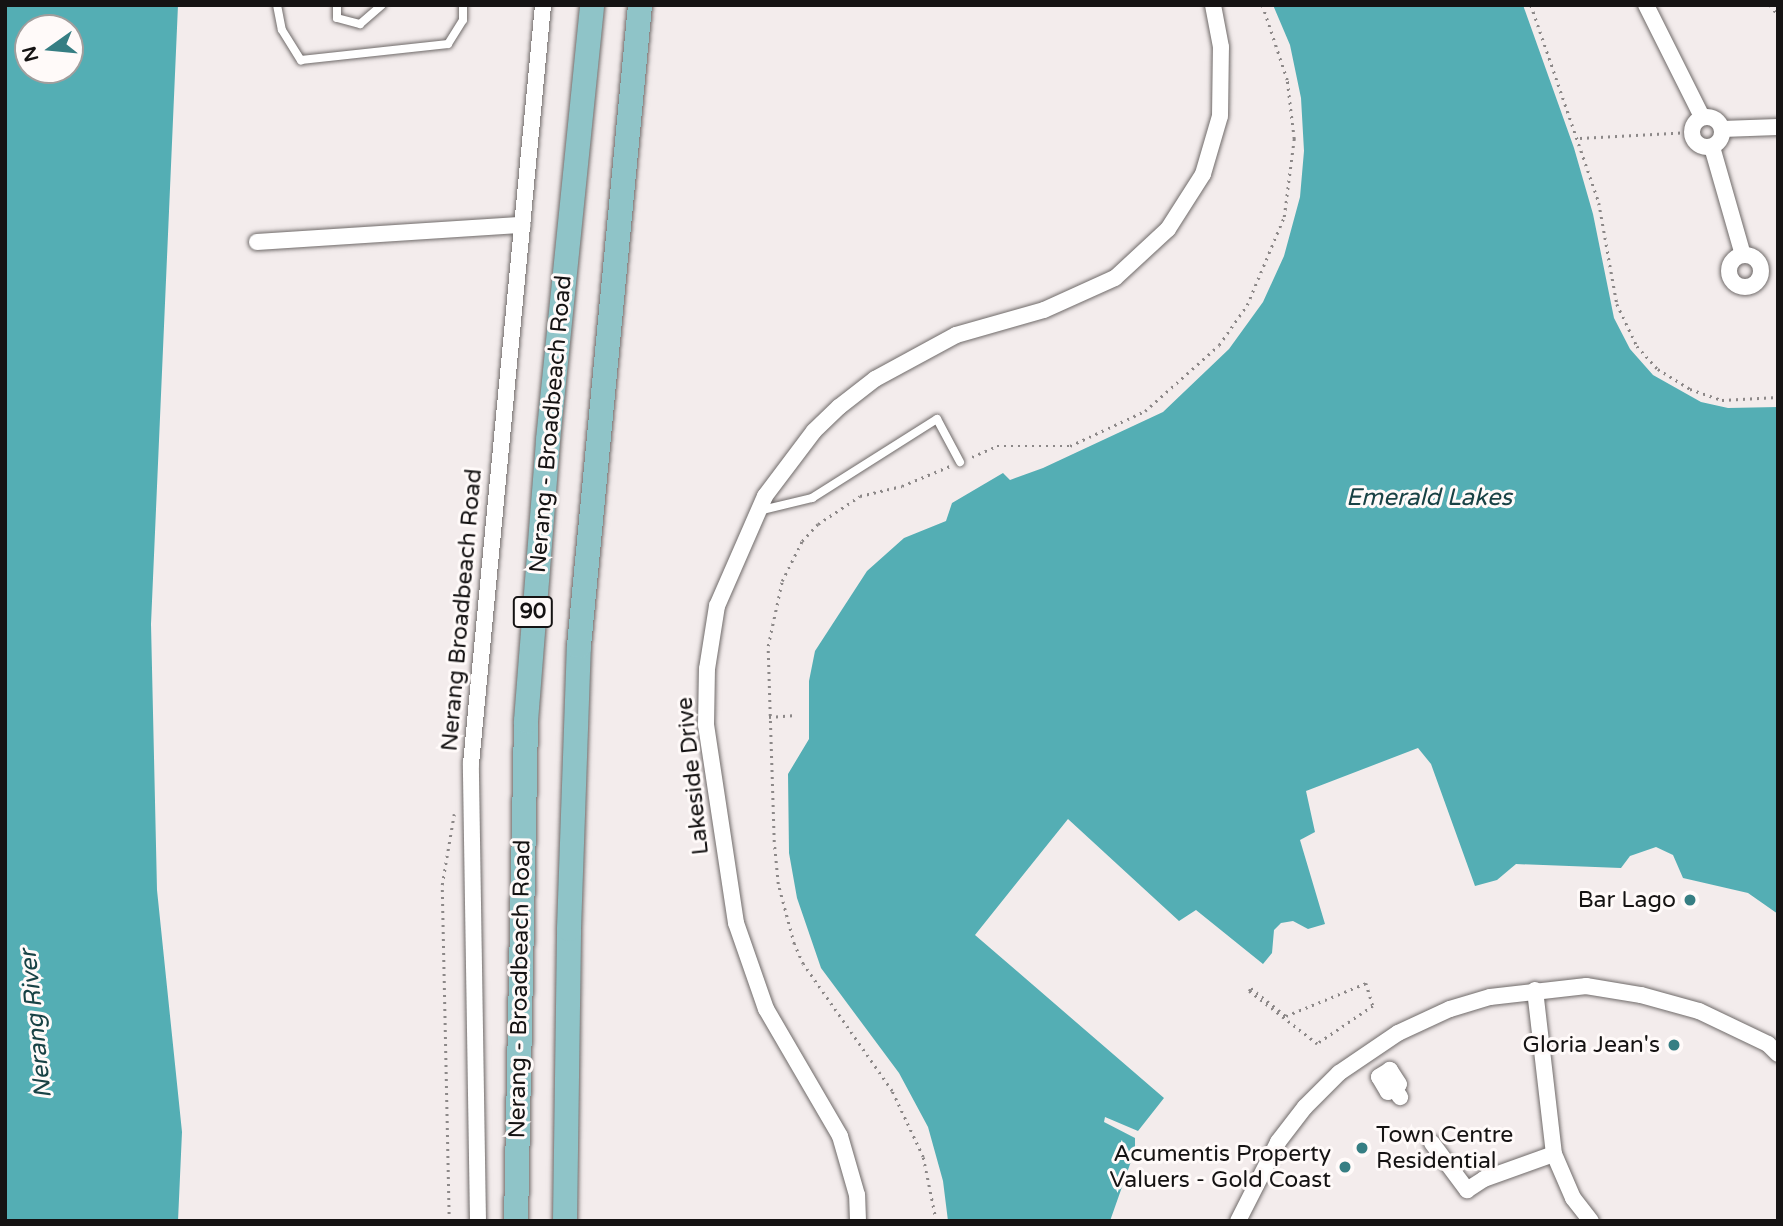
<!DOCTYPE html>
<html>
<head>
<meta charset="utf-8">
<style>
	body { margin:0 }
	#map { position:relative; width:1783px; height:1226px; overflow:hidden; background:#f3ecec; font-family:"Varela Round",sans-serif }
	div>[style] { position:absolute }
	.water>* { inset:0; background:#54aeb4 }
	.path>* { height:2.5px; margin-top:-1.25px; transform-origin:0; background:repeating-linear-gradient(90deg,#8c8888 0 2px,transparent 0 7px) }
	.roads { filter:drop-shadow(0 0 2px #6f6a69) drop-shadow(0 0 2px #6f6a69) }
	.lane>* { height:8px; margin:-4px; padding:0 4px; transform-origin:4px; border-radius:4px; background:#fff }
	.street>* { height:16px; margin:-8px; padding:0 8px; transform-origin:8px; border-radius:8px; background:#fff }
	.street>.ring { margin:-8px; padding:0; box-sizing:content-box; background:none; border:16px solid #fff; border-radius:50% }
	.primary>* { height:24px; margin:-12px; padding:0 12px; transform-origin:12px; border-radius:12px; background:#8fc4c8 }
	.dots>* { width:19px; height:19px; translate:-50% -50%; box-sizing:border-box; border:4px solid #fffaf9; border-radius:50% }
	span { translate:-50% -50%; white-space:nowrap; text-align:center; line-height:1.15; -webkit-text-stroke:6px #fffaf9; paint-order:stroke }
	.shield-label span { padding:2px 5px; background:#fffaf9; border:2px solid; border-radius:5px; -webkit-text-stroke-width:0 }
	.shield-label { font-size:21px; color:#151313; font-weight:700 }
	.street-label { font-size:23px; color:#151313 }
	.poi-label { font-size:23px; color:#151313 }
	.right { translate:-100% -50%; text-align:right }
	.left { translate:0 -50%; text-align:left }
	.water-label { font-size:24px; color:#184245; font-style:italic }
	.frame { position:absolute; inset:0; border:7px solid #151313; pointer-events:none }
	.north { position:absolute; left:14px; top:14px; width:70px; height:70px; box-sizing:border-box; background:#fffaf9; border:2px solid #a19e9d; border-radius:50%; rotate:255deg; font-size:19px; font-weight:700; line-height:28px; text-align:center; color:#151313 }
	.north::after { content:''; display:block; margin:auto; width:24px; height:32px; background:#367e83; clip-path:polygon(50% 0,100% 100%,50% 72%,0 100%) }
</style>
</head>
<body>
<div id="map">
	<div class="water">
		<i style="clip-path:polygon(evenodd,5px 5px,178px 5px,151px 624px,157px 890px,182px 1132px,178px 1221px,5px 1221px,5px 5px,28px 28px,70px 28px,70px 70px,28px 70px,28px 28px)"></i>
		<i style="clip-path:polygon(1273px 5px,1523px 5px,1574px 148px,1593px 214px,1614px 318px,1630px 349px,1653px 375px,1701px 402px,1728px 408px,1778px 407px,1778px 914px,1748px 893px,1683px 878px,1673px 855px,1656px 847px,1630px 856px,1621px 868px,1516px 864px,1497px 880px,1475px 886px,1431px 764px,1418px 748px,1306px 791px,1315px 832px,1300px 840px,1325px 924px,1308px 929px,1293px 921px,1281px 923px,1274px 930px,1272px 953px,1263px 964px,1196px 910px,1179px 921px,1068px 819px,975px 935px,1164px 1098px,1138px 1131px,1105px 1117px,1104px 1122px,1135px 1138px,1135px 1150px,1110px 1221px,948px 1221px,943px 1181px,928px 1127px,899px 1073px,821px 968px,797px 898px,789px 853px,788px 774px,809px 739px,809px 681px,815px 651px,867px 571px,904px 538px,946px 521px,952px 503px,1003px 473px,1010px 480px,1043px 468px,1163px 412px,1229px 349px,1263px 302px,1284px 256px,1300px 197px,1304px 151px,1301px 98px,1290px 45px)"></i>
	</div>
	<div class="path">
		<i style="left:1531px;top:5px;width:209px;rotate:71deg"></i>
		<i style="left:1599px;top:203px;width:103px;rotate:79.9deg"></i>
		<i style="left:1617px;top:304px;width:47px;rotate:64.5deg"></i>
		<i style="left:1637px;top:346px;width:31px;rotate:48deg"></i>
		<i style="left:1658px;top:369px;width:38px;rotate:32deg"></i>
		<i style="left:1690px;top:389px;width:34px;rotate:19deg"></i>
		<i style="left:1722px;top:400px;width:56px;rotate:-3.1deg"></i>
		<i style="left:1770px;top:5px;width:13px;rotate:51deg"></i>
		<i style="left:1580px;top:138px;width:111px;rotate:-3.1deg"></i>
		<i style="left:972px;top:457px;width:27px;rotate:-24deg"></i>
		<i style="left:997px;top:446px;width:73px"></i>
		<i style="left:1070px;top:446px;width:83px;rotate:-25deg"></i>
		<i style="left:1145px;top:411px;width:99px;rotate:-41.7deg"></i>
		<i style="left:1219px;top:345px;width:49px;rotate:-55deg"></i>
		<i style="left:1247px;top:305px;width:95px;rotate:-67.2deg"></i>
		<i style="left:1284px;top:217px;width:79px;rotate:-82.7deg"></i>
		<i style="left:1294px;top:139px;width:59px;rotate:-96.8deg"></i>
		<i style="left:1287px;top:80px;width:79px;rotate:-108.4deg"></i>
		<i style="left:769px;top:717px;width:27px;rotate:-4deg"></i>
		<i style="left:1366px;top:983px;width:24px;rotate:73deg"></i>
		<i style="left:1373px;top:1006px;width:68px;rotate:145.8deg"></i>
		<i style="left:1317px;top:1044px;width:86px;rotate:-142.1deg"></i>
		<i style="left:1249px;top:991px;width:4px;rotate:-56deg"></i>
		<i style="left:1251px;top:988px;width:45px;rotate:38.7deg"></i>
		<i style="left:1286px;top:1016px;width:87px;rotate:-22.4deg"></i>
		<i style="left:449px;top:1221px;width:336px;rotate:-91.2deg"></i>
		<i style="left:442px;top:885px;width:72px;rotate:-80.4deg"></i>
		<i style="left:936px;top:1221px;width:65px;rotate:-101.5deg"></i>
		<i style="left:923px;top:1157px;width:73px;rotate:-115.2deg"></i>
		<i style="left:892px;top:1091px;width:155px;rotate:-125deg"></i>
		<i style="left:803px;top:964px;width:22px;rotate:-114deg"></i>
		<i style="left:794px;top:944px;width:62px;rotate:-104.9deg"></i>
		<i style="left:778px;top:884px;width:42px;rotate:-95.4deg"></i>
		<i style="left:774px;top:842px;width:196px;rotate:-91.8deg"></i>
		<i style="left:768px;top:646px;width:66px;rotate:-77.8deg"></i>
		<i style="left:782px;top:581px;width:45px;rotate:-63.4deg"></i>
		<i style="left:802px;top:541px;width:23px;rotate:-47deg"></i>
		<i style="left:818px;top:524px;width:50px;rotate:-33.7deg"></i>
		<i style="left:860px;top:496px;width:43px;rotate:-13.4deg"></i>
		<i style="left:902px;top:486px;width:52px;rotate:-22.6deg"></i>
	</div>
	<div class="roads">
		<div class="lane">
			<i style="left:277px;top:5px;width:25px;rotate:79deg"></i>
			<i style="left:282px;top:30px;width:36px;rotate:58deg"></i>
			<i style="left:301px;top:60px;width:148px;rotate:-6.2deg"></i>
			<i style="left:448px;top:44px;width:28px;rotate:-58deg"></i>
			<i style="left:463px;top:20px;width:15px;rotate:-90deg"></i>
			<i style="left:337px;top:5px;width:13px;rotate:90deg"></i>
			<i style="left:337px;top:18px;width:24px;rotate:15deg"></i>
			<i style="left:360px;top:24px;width:29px;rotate:-41deg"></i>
			<i style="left:758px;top:511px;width:56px;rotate:-13.5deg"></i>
			<i style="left:812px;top:498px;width:148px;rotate:-32.3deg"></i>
			<i style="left:937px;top:419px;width:49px;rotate:61.9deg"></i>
		</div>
		<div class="street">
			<i style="left:1646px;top:5px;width:125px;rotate:63.4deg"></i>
			<i class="ring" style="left:1692px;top:117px;width:14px;height:14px"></i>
			<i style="left:1722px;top:129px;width:56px;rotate:-2deg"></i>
			<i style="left:1712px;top:147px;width:112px;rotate:74deg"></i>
			<i style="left:257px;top:242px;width:266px;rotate:-3.7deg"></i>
			<i class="ring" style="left:1729px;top:255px;width:16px;height:16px"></i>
			<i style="left:1535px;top:990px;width:165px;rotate:83.4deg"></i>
			<i style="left:1554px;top:1154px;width:48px;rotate:66.6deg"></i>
			<i style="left:1573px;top:1198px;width:29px;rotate:52deg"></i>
			<i style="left:1394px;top:1088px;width:6px;rotate:-39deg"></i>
			<i style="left:1399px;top:1084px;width:17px;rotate:-123deg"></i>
			<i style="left:1390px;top:1070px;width:13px;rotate:148deg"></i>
			<i style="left:1379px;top:1077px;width:17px;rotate:59deg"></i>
			<i style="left:1388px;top:1092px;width:7px;rotate:-34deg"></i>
			<i style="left:1394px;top:1088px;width:11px;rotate:56deg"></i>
			<i style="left:1432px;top:1143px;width:59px;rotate:53.3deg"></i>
			<i style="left:1467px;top:1190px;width:20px;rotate:-33deg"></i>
			<i style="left:1484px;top:1179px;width:74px;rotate:-19.7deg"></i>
			<i style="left:478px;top:1221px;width:457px;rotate:-90.9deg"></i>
			<i style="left:471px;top:764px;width:762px;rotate:-84.58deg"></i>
			<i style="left:858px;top:1221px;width:26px;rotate:-92deg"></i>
			<i style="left:857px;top:1195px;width:61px;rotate:-106.1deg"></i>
			<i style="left:840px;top:1136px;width:147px;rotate:-120.2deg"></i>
			<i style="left:766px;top:1009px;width:91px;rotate:-109.2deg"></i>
			<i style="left:736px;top:923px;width:200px;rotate:-98.6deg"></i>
			<i style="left:706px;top:725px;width:56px;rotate:-89deg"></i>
			<i style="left:707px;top:669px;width:64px;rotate:-81deg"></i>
			<i style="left:717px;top:606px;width:120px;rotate:-66.4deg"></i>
			<i style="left:765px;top:496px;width:81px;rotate:-53deg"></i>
			<i style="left:814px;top:431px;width:35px;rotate:-44deg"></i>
			<i style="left:839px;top:407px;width:46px;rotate:-37.9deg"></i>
			<i style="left:875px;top:379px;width:92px;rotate:-28.5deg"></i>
			<i style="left:956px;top:335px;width:91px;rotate:-15.9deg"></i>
			<i style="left:1044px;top:310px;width:78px;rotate:-24.3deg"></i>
			<i style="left:1115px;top:278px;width:72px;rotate:-42.8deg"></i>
			<i style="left:1168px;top:229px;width:65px;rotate:-57.5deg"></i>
			<i style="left:1203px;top:174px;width:60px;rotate:-73.7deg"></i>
			<i style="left:1220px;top:116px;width:69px;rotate:-89.2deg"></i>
			<i style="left:1221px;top:47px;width:43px;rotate:-100.8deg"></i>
			<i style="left:1238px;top:1221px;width:89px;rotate:-63.1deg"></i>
			<i style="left:1278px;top:1142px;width:44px;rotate:-52.4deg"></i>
			<i style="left:1305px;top:1107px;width:48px;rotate:-45deg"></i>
			<i style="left:1339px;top:1073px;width:71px;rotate:-34.1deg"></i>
			<i style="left:1398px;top:1033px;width:57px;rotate:-24.8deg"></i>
			<i style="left:1450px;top:1009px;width:42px;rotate:-16.7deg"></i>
			<i style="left:1490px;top:997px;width:97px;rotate:-6.5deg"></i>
			<i style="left:1586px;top:986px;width:56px;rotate:9.3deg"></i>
			<i style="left:1641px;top:995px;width:60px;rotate:15.4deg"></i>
			<i style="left:1699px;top:1011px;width:76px;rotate:25.6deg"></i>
			<i style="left:1768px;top:1044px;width:14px;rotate:45deg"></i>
		</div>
		<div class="primary">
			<i style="left:516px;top:1221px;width:500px;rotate:-88.85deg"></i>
			<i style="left:526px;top:721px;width:282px;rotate:-85.5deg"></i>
			<i style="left:548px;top:440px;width:437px;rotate:-84.2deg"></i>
			<i style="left:565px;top:1221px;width:292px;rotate:-89.2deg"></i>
			<i style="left:569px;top:929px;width:283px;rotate:-88deg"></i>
			<i style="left:579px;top:646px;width:644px;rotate:-84.56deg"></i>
		</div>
	</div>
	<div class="dots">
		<i style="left:1690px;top:900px;background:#367e83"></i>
		<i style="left:1674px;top:1045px;background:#367e83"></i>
		<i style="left:1362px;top:1148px;background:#367e83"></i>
		<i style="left:1345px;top:1167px;background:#367e83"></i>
	</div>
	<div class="shield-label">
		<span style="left:533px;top:612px">90</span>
	</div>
	<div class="street-label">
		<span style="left:551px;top:424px;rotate:-85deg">Nerang - Broadbeach Road</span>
		<span style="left:462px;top:610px;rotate:-85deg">Nerang Broadbeach Road</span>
		<span style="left:693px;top:776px;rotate:-96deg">Lakeside Drive</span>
		<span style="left:520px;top:989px;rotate:-89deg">Nerang - Broadbeach Road</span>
	</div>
	<div class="poi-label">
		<span class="right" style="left:1676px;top:900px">Bar Lago</span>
		<span class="right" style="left:1660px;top:1045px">Gloria Jean's</span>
		<span class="left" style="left:1376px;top:1148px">Town Centre<br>Residential</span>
		<span class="right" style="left:1331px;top:1167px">Acumentis Property<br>Valuers - Gold Coast</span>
	</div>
	<div class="water-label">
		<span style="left:1429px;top:498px">Emerald Lakes</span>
		<span style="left:36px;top:1024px;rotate:-96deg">Nerang River</span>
	</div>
	<div class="frame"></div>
	<div class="north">N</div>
</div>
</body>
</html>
